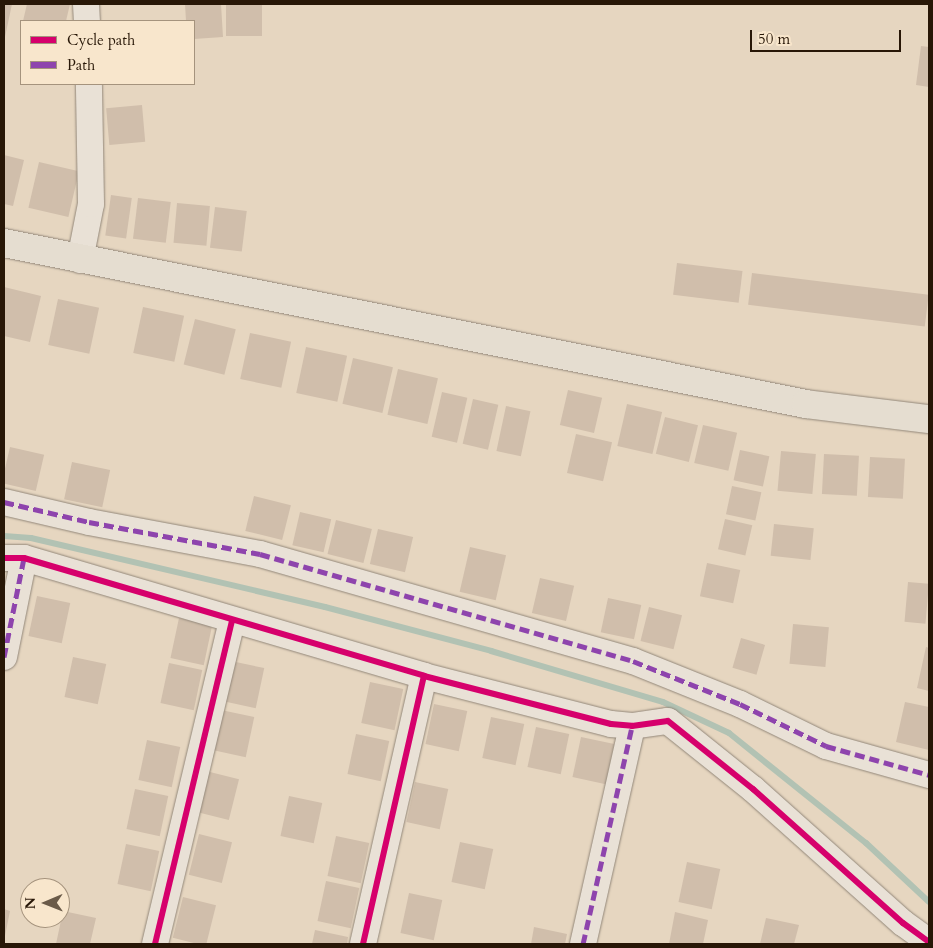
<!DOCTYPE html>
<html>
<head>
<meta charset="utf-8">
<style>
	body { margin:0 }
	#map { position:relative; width:933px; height:948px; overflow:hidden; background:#e6d6c0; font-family:Cardo,serif }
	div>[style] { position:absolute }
	.stream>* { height:6px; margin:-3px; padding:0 3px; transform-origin:3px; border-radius:3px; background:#b2c2b3 }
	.building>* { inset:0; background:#d0beab; transform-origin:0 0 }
	.roads { filter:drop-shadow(0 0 1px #928779) drop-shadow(0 0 1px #928779) }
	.minor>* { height:26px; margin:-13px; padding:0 13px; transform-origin:13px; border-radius:13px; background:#e9e1d6 }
	.major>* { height:28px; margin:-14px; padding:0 14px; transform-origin:14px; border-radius:14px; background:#e5ddd0 }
	.quiet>* { height:5px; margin-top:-2.5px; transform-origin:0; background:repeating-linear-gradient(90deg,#8e44ad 0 10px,transparent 0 15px) }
	.cycleway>* { height:6px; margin:-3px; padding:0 3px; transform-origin:3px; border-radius:3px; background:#d6006c }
	span { translate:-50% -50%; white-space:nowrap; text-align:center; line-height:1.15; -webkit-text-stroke:5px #f8e6cc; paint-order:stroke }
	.frame { position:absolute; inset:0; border:5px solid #281707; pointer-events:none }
	.legend { position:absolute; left:20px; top:20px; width:175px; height:65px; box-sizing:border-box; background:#f8e6cc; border:1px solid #a5937d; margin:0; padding:6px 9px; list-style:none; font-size:15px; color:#281707 }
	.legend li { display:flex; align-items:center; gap:10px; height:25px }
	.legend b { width:25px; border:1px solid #a5937d }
	.north { position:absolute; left:20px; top:878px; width:50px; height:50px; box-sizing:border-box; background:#f8e6cc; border:1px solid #a5937d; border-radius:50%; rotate:269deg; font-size:14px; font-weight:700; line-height:20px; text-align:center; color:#281707 }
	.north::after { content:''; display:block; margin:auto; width:18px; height:22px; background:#6a5a48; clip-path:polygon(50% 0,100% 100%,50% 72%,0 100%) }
	.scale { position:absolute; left:750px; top:30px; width:151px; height:22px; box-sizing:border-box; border:2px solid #281707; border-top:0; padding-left:6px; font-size:15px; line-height:18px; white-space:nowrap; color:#281707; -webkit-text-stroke:4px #f8e6cc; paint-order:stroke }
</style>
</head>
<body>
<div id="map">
	<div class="stream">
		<i style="left:4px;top:536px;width:27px;rotate:4deg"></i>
		<i style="left:31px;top:538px;width:302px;rotate:13.2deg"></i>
		<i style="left:325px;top:607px;width:172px;rotate:14.8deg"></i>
		<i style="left:491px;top:651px;width:179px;rotate:16.5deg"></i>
		<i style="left:663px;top:702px;width:73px;rotate:25.2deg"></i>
		<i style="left:729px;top:733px;width:176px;rotate:38.8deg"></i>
		<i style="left:866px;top:843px;width:86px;rotate:43.1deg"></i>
	</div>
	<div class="building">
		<i style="clip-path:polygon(4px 4px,12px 4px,5px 37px,4px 37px)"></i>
		<i style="clip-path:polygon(27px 4px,70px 4px,66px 21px,23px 21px)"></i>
		<i style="clip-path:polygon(185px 4px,221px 4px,223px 37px,194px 39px,194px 21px,186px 21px)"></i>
		<i style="left:226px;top:4px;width:36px;height:32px"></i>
		<i style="clip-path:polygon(921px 46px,929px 47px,929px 87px,916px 85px)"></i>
		<i style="left:142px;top:105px;width:37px;height:36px;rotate:85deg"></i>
		<i style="clip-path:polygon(4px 155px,24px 160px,13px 206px,4px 204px)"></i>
		<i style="left:39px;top:162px;width:41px;height:47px;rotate:13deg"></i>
		<i style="left:111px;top:195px;width:21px;height:41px;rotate:8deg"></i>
		<i style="left:138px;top:198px;width:33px;height:41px;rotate:7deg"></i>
		<i style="left:177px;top:203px;width:33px;height:40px;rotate:5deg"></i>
		<i style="left:215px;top:207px;width:32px;height:41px;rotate:7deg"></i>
		<i style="left:677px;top:263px;width:66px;height:32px;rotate:7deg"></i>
		<i style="left:752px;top:273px;width:178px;height:32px;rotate:7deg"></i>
		<i style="clip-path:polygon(4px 287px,41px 296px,30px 342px,4px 336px)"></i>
		<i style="left:58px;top:299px;width:42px;height:47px;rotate:12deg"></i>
		<i style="left:143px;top:307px;width:42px;height:47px;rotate:12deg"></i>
		<i style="left:195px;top:319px;width:42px;height:47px;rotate:14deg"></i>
		<i style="left:250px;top:333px;width:42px;height:47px;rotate:12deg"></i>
		<i style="left:306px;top:347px;width:42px;height:47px;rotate:12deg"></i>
		<i style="left:353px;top:358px;width:41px;height:47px;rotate:13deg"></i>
		<i style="left:398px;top:369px;width:41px;height:47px;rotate:13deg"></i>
		<i style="left:568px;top:390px;width:35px;height:36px;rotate:13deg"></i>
		<i style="left:442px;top:392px;width:26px;height:46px;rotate:13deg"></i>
		<i style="left:473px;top:399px;width:26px;height:46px;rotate:13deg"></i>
		<i style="left:627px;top:404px;width:36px;height:43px;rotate:13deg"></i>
		<i style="left:506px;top:406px;width:25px;height:46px;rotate:12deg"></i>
		<i style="left:665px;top:417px;width:34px;height:38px;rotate:14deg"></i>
		<i style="left:703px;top:425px;width:35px;height:39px;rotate:13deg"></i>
		<i style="left:576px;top:434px;width:37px;height:40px;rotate:13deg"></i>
		<i style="left:10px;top:447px;width:35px;height:37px;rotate:13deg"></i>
		<i style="left:740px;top:450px;width:30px;height:31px;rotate:12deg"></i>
		<i style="left:781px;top:451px;width:35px;height:40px;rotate:5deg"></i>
		<i style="left:824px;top:454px;width:35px;height:40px;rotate:3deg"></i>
		<i style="left:870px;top:457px;width:35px;height:40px;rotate:3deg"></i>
		<i style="left:72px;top:462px;width:39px;height:38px;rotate:12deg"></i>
		<i style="left:732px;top:486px;width:30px;height:29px;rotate:12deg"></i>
		<i style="left:254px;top:496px;width:38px;height:36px;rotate:14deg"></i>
		<i style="left:300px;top:512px;width:32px;height:34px;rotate:13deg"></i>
		<i style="left:725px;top:519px;width:28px;height:31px;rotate:13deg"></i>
		<i style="left:336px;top:520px;width:37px;height:35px;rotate:14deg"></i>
		<i style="left:774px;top:524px;width:40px;height:32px;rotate:6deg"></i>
		<i style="left:378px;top:529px;width:36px;height:36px;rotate:13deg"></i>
		<i style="left:470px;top:547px;width:37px;height:46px;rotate:13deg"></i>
		<i style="left:707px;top:563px;width:34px;height:34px;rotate:12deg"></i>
		<i style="left:540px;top:578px;width:35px;height:36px;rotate:13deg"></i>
		<i style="left:908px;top:582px;width:21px;height:40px;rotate:5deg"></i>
		<i style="left:37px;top:596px;width:34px;height:41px;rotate:12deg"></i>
		<i style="left:608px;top:598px;width:34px;height:35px;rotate:12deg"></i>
		<i style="left:649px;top:607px;width:34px;height:35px;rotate:14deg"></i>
		<i style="left:179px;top:618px;width:34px;height:41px;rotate:12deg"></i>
		<i style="left:793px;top:624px;width:36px;height:40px;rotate:5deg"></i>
		<i style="left:741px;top:638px;width:25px;height:31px;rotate:16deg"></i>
		<i style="clip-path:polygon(926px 647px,929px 648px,929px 691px,917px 688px)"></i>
		<i style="left:73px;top:657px;width:34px;height:41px;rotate:12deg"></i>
		<i style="left:231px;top:661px;width:34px;height:41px;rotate:12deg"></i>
		<i style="left:169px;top:663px;width:34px;height:41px;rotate:12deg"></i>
		<i style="left:370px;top:682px;width:34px;height:42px;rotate:12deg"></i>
		<i style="clip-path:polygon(905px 702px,929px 707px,929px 750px,896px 742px)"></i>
		<i style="left:434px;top:704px;width:34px;height:41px;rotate:12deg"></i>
		<i style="left:221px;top:710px;width:34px;height:41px;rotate:12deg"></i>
		<i style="left:491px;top:717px;width:34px;height:42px;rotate:12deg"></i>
		<i style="left:536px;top:727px;width:34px;height:41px;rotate:12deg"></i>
		<i style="left:356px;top:734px;width:34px;height:41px;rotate:12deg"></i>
		<i style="left:581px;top:737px;width:34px;height:41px;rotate:12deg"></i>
		<i style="left:147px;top:740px;width:34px;height:41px;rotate:12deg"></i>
		<i style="left:206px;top:771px;width:34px;height:42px;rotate:14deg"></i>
		<i style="left:415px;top:782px;width:34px;height:41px;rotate:12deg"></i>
		<i style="left:135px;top:789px;width:34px;height:41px;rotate:12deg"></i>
		<i style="left:289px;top:796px;width:34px;height:41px;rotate:12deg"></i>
		<i style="left:199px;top:834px;width:34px;height:42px;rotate:14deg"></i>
		<i style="left:336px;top:836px;width:34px;height:41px;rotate:12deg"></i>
		<i style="left:460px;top:842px;width:34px;height:41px;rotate:12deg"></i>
		<i style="left:126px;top:844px;width:34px;height:41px;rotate:12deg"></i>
		<i style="left:687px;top:862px;width:34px;height:41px;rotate:12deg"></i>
		<i style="left:326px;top:881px;width:34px;height:41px;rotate:12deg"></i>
		<i style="left:409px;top:893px;width:34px;height:41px;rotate:12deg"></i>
		<i style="left:183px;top:897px;width:34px;height:42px;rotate:14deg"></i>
		<i style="clip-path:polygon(4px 909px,10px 911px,5px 936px,4px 936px)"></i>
		<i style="clip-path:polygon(63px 911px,96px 918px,90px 944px,56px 944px)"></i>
		<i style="clip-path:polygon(675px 912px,708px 920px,703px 944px,669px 944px)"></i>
		<i style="clip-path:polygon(766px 918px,799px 925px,794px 944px,760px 944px)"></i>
		<i style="clip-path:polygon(534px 927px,567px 934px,565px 944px,531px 944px)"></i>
		<i style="clip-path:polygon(315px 930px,348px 937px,347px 944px,312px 944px)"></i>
	</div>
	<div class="roads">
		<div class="minor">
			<i style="left:86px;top:4px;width:17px;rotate:87deg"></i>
			<i style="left:80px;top:260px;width:57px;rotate:-78.9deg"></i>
			<i style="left:91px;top:204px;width:120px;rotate:-91deg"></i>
			<i style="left:4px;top:502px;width:87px;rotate:13.2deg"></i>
			<i style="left:89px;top:522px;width:174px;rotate:10.6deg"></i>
			<i style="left:260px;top:554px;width:388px;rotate:16deg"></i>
			<i style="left:633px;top:661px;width:115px;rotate:21.9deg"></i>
			<i style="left:740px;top:704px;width:96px;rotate:26deg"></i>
			<i style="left:826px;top:746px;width:107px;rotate:15.7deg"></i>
			<i style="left:4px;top:558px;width:20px"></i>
			<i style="left:24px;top:558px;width:417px;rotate:16.4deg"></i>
			<i style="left:424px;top:676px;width:193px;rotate:14.4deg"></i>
			<i style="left:611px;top:724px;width:21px;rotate:5deg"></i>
			<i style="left:632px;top:726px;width:36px;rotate:-8deg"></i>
			<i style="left:668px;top:721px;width:109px;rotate:38.7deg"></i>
			<i style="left:753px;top:789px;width:201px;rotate:41.8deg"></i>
			<i style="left:903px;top:923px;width:32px;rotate:36deg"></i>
			<i style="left:4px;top:657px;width:101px;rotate:-78.6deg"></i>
			<i style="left:155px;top:944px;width:333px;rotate:-76.6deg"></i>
			<i style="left:363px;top:944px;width:275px;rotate:-77.2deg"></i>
			<i style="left:583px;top:944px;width:223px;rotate:-77.3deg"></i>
		</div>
		<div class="major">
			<i style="left:4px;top:243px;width:818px;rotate:11.35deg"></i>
			<i style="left:806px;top:404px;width:124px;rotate:7deg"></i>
		</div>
	</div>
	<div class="quiet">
		<i style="left:4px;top:502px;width:87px;rotate:13.2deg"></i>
		<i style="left:89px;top:522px;width:174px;rotate:10.6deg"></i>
		<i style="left:260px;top:554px;width:388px;rotate:16deg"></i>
		<i style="left:633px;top:661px;width:115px;rotate:21.9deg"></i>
		<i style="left:740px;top:704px;width:96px;rotate:26deg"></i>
		<i style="left:826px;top:746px;width:107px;rotate:15.7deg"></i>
		<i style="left:4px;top:657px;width:101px;rotate:-78.6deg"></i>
		<i style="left:583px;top:944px;width:223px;rotate:-77.3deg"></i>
	</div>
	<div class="cycleway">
		<i style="left:4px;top:558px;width:20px"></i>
		<i style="left:24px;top:558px;width:417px;rotate:16.4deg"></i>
		<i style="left:424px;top:676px;width:193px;rotate:14.4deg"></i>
		<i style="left:611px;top:724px;width:21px;rotate:5deg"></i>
		<i style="left:632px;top:726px;width:36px;rotate:-8deg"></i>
		<i style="left:668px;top:721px;width:109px;rotate:38.7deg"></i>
		<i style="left:753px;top:789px;width:201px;rotate:41.8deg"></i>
		<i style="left:903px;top:923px;width:32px;rotate:36deg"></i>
		<i style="left:155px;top:944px;width:333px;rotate:-76.6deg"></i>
		<i style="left:363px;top:944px;width:275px;rotate:-77.2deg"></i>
	</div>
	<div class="frame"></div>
	<ul class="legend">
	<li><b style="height:6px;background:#d6006c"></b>Cycle path</li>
	<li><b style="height:6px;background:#8e44ad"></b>Path</li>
	</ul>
	<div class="north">N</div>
	<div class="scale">50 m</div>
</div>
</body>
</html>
